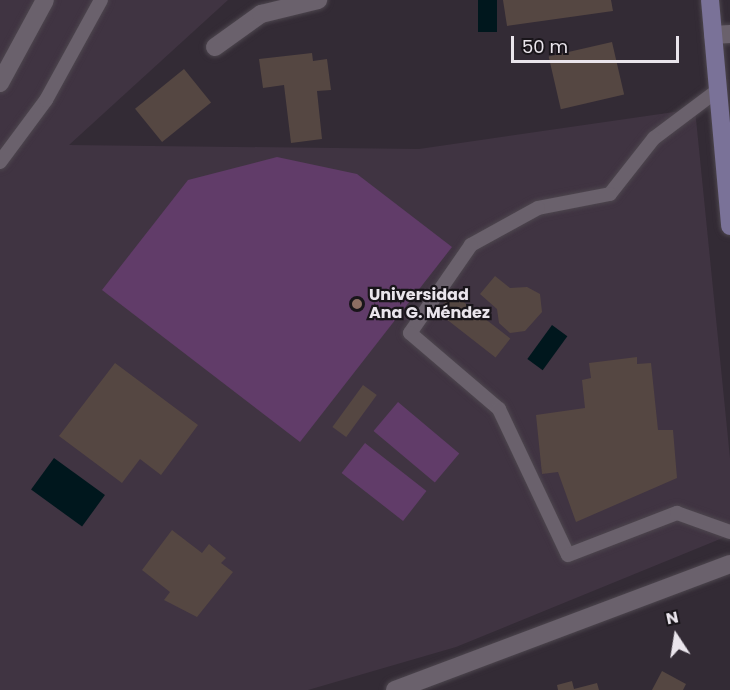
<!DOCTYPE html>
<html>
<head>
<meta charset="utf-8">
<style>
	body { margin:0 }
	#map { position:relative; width:730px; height:690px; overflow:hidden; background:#332b35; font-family:Poppins,sans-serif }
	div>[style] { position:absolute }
	.built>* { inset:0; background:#403442 }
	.green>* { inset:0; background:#613c69; transform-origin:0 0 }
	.water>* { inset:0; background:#00171d; transform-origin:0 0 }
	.building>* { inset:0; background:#554742; transform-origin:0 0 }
	.roads { filter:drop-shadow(0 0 2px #4d464e) drop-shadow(0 0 2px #4d464e) }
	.lane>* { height:14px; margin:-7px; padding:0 7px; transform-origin:7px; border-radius:7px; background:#6a616c }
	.street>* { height:18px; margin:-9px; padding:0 9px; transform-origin:9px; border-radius:9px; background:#6a616c }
	.secondary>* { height:18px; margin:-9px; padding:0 9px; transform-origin:9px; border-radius:9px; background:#7a7298 }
	.dots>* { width:16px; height:16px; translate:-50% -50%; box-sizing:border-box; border:3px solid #19151a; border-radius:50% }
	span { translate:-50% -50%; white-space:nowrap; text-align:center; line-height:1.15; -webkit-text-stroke:4.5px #19151a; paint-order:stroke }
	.poi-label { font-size:16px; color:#eae5ec; font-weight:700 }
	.left { translate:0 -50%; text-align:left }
	.north { position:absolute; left:646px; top:606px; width:60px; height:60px; -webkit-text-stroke:4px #19151a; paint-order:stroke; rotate:348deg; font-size:16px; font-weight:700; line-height:24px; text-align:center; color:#eae5ec }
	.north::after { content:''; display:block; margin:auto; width:21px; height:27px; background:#eae5ec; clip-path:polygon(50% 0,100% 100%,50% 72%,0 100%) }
	.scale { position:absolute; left:511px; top:36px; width:168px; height:27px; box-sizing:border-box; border:3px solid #eae5ec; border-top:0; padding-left:8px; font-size:18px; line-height:21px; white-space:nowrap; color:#eae5ec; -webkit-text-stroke:4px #19151a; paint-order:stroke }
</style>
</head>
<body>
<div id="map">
	<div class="built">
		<i style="clip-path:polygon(0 0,228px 0,69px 145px,419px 149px,695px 109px,730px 458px,730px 535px,456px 647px,308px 690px,0 690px)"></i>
	</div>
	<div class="green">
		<i style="clip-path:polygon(277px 157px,357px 174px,452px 247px,300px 442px,102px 290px,188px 180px)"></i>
		<i style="left:398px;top:402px;width:80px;height:38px;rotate:40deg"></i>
		<i style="left:365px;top:443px;width:78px;height:38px;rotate:38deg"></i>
	</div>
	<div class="water">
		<i style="left:478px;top:0;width:19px;height:32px"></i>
		<i style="left:552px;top:325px;width:19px;height:42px;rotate:36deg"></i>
		<i style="left:54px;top:458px;width:63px;height:39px;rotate:36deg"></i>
	</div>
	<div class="building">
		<i style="clip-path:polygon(503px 0,611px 0,613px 11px,507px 26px)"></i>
		<i style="left:612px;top:42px;width:54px;height:65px;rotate:77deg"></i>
		<i style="clip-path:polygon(312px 53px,313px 61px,327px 59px,331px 90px,317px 91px,322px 139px,291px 143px,284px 85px,263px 88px,259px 59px)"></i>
		<i style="left:184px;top:69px;width:43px;height:63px;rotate:51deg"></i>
		<i style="clip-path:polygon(495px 276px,510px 288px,527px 287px,540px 294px,542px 312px,525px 331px,510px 333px,499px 323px,497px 309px,480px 294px)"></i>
		<i style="left:452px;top:293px;width:74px;height:24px;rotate:38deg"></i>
		<i style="clip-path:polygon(637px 357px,637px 364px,651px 363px,658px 430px,673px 430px,677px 478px,576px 522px,558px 472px,542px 474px,536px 415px,585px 408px,582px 380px,591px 378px,589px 363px)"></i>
		<i style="clip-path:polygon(115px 363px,198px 425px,161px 475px,140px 459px,122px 483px,59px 436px)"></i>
		<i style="left:363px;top:385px;width:17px;height:52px;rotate:36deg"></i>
		<i style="clip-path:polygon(172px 530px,202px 553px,209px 544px,226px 558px,221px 563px,233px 572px,197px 617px,164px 600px,170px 592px,142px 570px)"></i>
		<i style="clip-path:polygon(662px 671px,686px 684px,683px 690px,652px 690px)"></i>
		<i style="clip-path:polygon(572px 681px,574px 689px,597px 683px,599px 690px,558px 690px,557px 685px)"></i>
	</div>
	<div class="roads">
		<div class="lane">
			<i style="left:718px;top:90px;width:80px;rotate:143.1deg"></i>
			<i style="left:654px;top:138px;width:71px;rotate:128.2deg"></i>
			<i style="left:610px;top:194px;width:73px;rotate:169deg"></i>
			<i style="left:538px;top:208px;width:77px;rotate:151.1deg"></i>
			<i style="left:471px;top:245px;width:107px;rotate:124.7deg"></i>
			<i style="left:410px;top:333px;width:117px;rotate:40.5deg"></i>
			<i style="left:499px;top:409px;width:161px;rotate:64.7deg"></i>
			<i style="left:568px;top:555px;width:117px;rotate:-21.1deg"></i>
			<i style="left:677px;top:513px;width:56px;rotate:19.7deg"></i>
			<i style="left:0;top:162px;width:77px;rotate:-53.4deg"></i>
			<i style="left:46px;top:100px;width:114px;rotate:-61.2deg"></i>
		</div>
		<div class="street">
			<i style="left:713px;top:35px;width:17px;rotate:-3deg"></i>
			<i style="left:215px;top:47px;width:57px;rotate:-35.7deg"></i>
			<i style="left:261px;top:14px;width:59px;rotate:-13.8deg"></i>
			<i style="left:0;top:83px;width:94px;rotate:-61.5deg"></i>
			<i style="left:395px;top:690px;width:358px;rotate:-20.6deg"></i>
		</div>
		<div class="secondary">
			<i style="left:710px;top:0;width:227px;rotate:84.9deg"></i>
		</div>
	</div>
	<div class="dots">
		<i style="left:357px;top:304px;background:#8d6e63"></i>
	</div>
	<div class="poi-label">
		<span class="left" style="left:369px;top:304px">Universidad<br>Ana G. Méndez</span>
	</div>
	<div class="north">N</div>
	<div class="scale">50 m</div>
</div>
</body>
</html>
